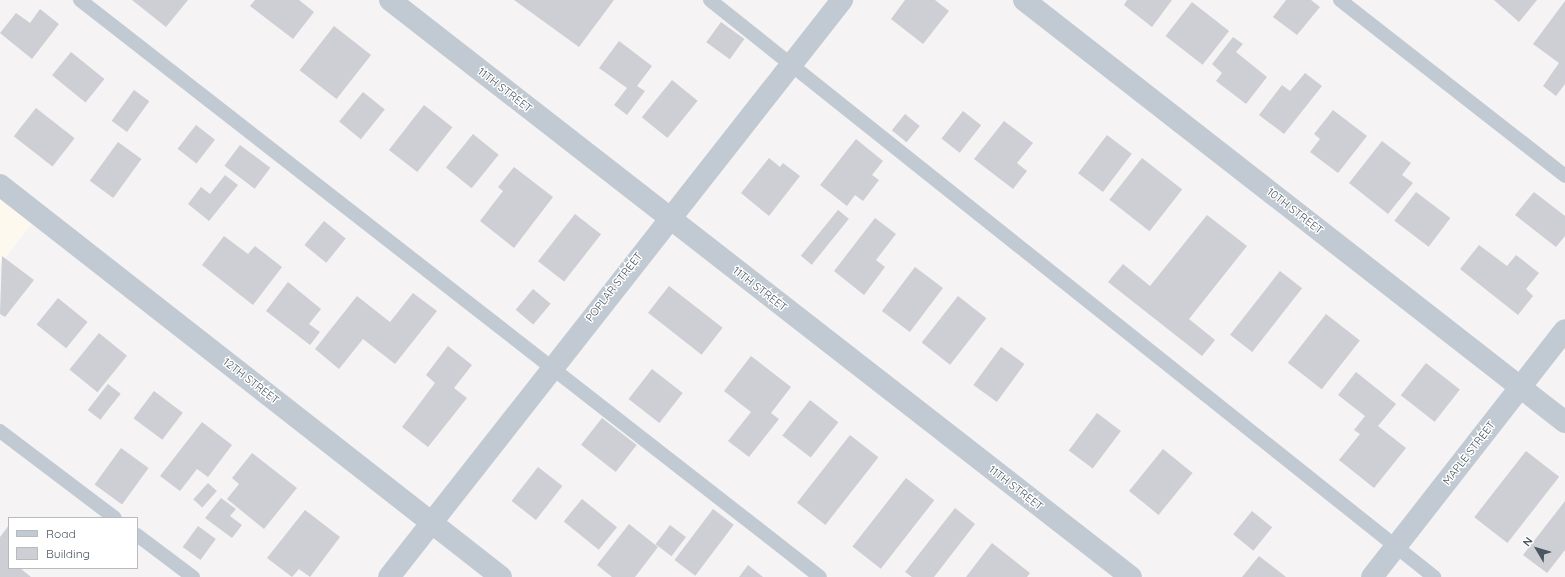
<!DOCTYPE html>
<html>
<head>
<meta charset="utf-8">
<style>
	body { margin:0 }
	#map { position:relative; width:1565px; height:577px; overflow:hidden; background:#f5f3f3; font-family:Quicksand,sans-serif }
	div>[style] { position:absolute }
	.commercial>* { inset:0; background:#fdf9ef }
	.building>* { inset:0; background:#cdcfd5; transform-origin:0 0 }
	.service>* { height:14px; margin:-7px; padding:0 7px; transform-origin:7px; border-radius:7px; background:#c1cad2 }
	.minor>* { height:22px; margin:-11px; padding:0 11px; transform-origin:11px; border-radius:11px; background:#c1cad2 }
	.tertiary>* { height:22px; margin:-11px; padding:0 11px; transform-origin:11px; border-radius:11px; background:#c1cad2 }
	span { translate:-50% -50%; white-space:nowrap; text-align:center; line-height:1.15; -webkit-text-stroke:3px #fff; paint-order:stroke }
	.street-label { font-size:11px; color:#4a5661 }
	.legend { position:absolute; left:8px; top:517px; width:130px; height:52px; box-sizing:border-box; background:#fff; border:1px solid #b7bbc0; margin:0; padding:5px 7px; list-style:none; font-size:12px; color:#4a5661 }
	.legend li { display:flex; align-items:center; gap:8px; height:20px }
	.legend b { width:20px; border:1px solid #b7bbc0 }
	.north { position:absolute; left:1517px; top:529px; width:40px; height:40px; -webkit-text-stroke:3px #fff; paint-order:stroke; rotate:308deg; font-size:11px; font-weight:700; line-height:16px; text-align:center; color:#4a5661 }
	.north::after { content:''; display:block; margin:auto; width:14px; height:18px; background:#4a5661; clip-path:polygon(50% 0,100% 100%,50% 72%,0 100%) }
</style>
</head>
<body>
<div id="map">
	<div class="commercial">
		<i style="clip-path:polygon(0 185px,39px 215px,0 264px)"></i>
	</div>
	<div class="building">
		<i style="clip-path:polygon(132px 0,188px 0,166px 27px)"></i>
		<i style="clip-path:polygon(255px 0,299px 0,314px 12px,293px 39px,250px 6px)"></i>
		<i style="clip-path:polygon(514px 0,614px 0,579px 47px)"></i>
		<i style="clip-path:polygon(905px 0,935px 0,949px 11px,923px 44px,891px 19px)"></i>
		<i style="clip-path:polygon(1127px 0,1172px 0,1152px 27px,1124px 5px)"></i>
		<i style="clip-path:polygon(1286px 0,1311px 0,1320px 7px,1297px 35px,1273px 17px)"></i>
		<i style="clip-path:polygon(1494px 0,1537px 0,1519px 22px)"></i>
		<i style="clip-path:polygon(1565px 1px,1565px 84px,1556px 96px,1543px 86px,1559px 63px,1533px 44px)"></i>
		<i style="left:1192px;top:2px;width:47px;height:43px;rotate:38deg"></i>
		<i style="clip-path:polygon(40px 9px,59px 24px,32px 59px,0 33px,16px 13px,30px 23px)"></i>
		<i style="left:721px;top:22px;width:29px;height:25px;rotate:36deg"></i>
		<i style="left:334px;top:26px;width:47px;height:56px;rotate:38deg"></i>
		<i style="clip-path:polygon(1233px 37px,1243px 44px,1236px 52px,1267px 77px,1246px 104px,1216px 81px,1222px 73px,1212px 64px)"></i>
		<i style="clip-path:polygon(619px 41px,652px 66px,637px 86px,645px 91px,627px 115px,614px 105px,627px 88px,599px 68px)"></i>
		<i style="left:71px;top:52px;width:43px;height:30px;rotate:39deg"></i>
		<i style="clip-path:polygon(1305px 73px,1322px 86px,1284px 134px,1259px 115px,1282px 85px,1290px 91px)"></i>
		<i style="left:672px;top:80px;width:33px;height:48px;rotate:39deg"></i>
		<i style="left:134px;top:90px;width:19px;height:38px;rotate:36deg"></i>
		<i style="left:363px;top:92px;width:28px;height:38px;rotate:39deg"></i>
		<i style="left:424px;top:105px;width:36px;height:57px;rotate:38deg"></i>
		<i style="left:36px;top:108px;width:49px;height:36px;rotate:38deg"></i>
		<i style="clip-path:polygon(1333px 110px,1367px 136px,1338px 173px,1310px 152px,1320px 139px,1314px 134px)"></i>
		<i style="left:963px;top:111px;width:23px;height:35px;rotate:38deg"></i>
		<i style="left:905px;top:114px;width:19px;height:21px;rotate:39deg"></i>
		<i style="clip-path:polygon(1004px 121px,1033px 143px,1017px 163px,1027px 171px,1013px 189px,974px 159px)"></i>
		<i style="left:196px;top:125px;width:24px;height:30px;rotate:38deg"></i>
		<i style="left:473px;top:134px;width:33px;height:43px;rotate:39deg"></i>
		<i style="left:1107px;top:135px;width:31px;height:48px;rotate:37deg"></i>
		<i style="clip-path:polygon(856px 139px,883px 161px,872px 175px,879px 180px,863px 201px,855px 195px,847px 206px,820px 185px)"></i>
		<i style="clip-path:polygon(1382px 141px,1411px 163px,1402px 175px,1413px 183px,1388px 214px,1349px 183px)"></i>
		<i style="left:118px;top:142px;width:29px;height:48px;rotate:36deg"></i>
		<i style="left:240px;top:145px;width:38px;height:26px;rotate:37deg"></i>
		<i style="clip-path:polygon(769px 158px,780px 167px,783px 163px,800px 176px,769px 216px,741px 193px)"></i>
		<i style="left:1142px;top:158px;width:51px;height:53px;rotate:38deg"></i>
		<i style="clip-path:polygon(514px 167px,553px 197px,514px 248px,480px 221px,503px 191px,498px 187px)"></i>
		<i style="clip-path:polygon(225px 175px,238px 185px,209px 221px,188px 204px,201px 187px,210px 194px)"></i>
		<i style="left:1416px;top:192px;width:43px;height:36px;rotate:37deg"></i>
		<i style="clip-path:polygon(1534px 192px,1565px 216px,1565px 236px,1556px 247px,1515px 215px)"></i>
		<i style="left:838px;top:210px;width:14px;height:59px;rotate:39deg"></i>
		<i style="left:575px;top:214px;width:33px;height:60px;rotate:38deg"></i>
		<i style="clip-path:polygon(1207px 215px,1247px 246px,1189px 319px,1215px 340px,1202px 356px,1108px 282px,1123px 264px,1150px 286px)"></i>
		<i style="clip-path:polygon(875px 218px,896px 234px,876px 260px,885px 267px,864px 295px,834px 271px)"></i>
		<i style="left:324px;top:221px;width:28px;height:31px;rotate:39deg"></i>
		<i style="clip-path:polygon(224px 236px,248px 254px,255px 246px,282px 267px,253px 305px,202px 265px)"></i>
		<i style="clip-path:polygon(1479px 245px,1507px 266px,1516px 255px,1539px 273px,1526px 289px,1533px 296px,1518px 315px,1460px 269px)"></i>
		<i style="clip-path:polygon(2px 256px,34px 280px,5px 317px,0 314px)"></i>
		<i style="left:915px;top:267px;width:35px;height:55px;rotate:37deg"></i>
		<i style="left:1280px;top:271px;width:28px;height:81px;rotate:38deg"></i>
		<i style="clip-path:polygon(288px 282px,321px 309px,309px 324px,320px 332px,310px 345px,266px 311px)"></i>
		<i style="left:669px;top:286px;width:68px;height:34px;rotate:38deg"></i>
		<i style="left:533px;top:289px;width:23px;height:27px;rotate:40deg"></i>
		<i style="clip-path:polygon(413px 293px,437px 311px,395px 364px,363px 339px,339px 369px,315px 349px,357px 296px,390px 322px)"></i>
		<i style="left:958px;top:296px;width:36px;height:59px;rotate:38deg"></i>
		<i style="left:58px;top:298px;width:38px;height:34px;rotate:39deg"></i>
		<i style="left:1326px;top:314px;width:43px;height:62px;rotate:38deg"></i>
		<i style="left:99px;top:333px;width:36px;height:47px;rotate:39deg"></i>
		<i style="clip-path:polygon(448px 346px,472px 365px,454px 388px,467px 398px,428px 447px,402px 427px,435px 383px,426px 375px)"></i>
		<i style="left:1001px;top:347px;width:29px;height:47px;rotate:36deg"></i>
		<i style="clip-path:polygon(751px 356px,791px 387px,771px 413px,779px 419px,749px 457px,728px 441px,751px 412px,724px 391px)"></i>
		<i style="left:1426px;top:363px;width:43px;height:41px;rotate:38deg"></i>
		<i style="left:652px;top:369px;width:39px;height:38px;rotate:38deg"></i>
		<i style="clip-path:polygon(1356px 372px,1396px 404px,1378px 426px,1406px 448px,1374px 488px,1339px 460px,1360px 434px,1354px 430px,1365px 416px,1338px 395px)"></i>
		<i style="left:108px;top:384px;width:16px;height:33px;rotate:38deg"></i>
		<i style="left:154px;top:391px;width:36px;height:34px;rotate:37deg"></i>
		<i style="left:810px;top:400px;width:36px;height:45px;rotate:38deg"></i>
		<i style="left:1097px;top:413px;width:30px;height:47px;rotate:37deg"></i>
		<i style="left:602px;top:418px;width:44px;height:34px;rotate:38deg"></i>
		<i style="clip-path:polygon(202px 422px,232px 445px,208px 477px,197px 469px,180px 491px,160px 476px)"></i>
		<i style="left:850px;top:435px;width:36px;height:86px;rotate:38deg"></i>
		<i style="left:121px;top:448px;width:34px;height:45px;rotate:36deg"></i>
		<i style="left:1163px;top:449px;width:38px;height:54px;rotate:39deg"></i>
		<i style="left:1526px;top:451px;width:42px;height:84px;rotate:38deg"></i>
		<i style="clip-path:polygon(252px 453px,297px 488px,264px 529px,227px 499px,239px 484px,232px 478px)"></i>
		<i style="left:538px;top:467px;width:31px;height:43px;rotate:38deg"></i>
		<i style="left:906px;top:478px;width:36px;height:87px;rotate:38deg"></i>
		<i style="left:208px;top:483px;width:12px;height:22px;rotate:42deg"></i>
		<i style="clip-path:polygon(221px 498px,236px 509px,230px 516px,242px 525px,232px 538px,205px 518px)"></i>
		<i style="left:582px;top:499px;width:45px;height:29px;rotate:39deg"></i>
		<i style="clip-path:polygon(1565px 501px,1565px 550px,1547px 573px,1523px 555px)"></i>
		<i style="clip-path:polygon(955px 508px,975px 524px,934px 577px,912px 577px,905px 572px)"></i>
		<i style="left:713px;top:509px;width:26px;height:64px;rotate:37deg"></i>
		<i style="clip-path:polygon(305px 510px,340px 537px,310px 577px,299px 569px,292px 577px,267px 558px)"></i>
		<i style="left:1252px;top:511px;width:26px;height:30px;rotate:39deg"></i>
		<i style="clip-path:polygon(629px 524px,658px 547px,635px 577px,612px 577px,597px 565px)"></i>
		<i style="clip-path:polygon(9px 525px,9px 568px,20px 568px,31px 577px,0 577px,0 537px)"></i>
		<i style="left:670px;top:525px;width:20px;height:24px;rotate:37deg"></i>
		<i style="left:198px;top:526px;width:22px;height:26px;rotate:36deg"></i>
		<i style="clip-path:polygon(992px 543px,1030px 573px,1027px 577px,966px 577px)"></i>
		<i style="clip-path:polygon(1259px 556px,1286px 577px,1242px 577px)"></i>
		<i style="clip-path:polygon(748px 565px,763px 577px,739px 577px)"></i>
	</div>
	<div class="service">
		<i style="left:80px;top:0;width:938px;rotate:37.94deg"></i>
		<i style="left:710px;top:0;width:926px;rotate:38.55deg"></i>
		<i style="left:1340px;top:0;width:286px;rotate:38deg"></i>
		<i style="left:0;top:431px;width:144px;rotate:37.1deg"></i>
		<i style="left:137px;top:535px;width:70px;rotate:36.9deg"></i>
	</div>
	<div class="minor">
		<i style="left:390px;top:0;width:939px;rotate:37.91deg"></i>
		<i style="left:1024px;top:0;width:686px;rotate:37.96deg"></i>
		<i style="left:389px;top:577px;width:734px;rotate:-51.86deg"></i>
		<i style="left:1372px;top:577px;width:313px;rotate:-52deg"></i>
	</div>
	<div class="tertiary">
		<i style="left:0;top:185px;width:636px;rotate:38.04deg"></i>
	</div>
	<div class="street-label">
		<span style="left:505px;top:90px;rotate:38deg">11TH STREET</span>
		<span style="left:1295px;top:211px;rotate:38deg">10TH STREET</span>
		<span style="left:614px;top:287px;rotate:-52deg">POPLAR STREET</span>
		<span style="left:760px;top:289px;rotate:38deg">11TH STREET</span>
		<span style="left:251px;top:381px;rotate:38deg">12TH STREET</span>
		<span style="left:1469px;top:453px;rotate:-52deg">MAPLE STREET</span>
		<span style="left:1016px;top:488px;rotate:38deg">11TH STREET</span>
	</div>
	<ul class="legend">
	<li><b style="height:5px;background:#c1cad2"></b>Road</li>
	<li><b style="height:11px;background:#cdcfd5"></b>Building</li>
	</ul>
	<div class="north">N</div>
</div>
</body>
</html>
